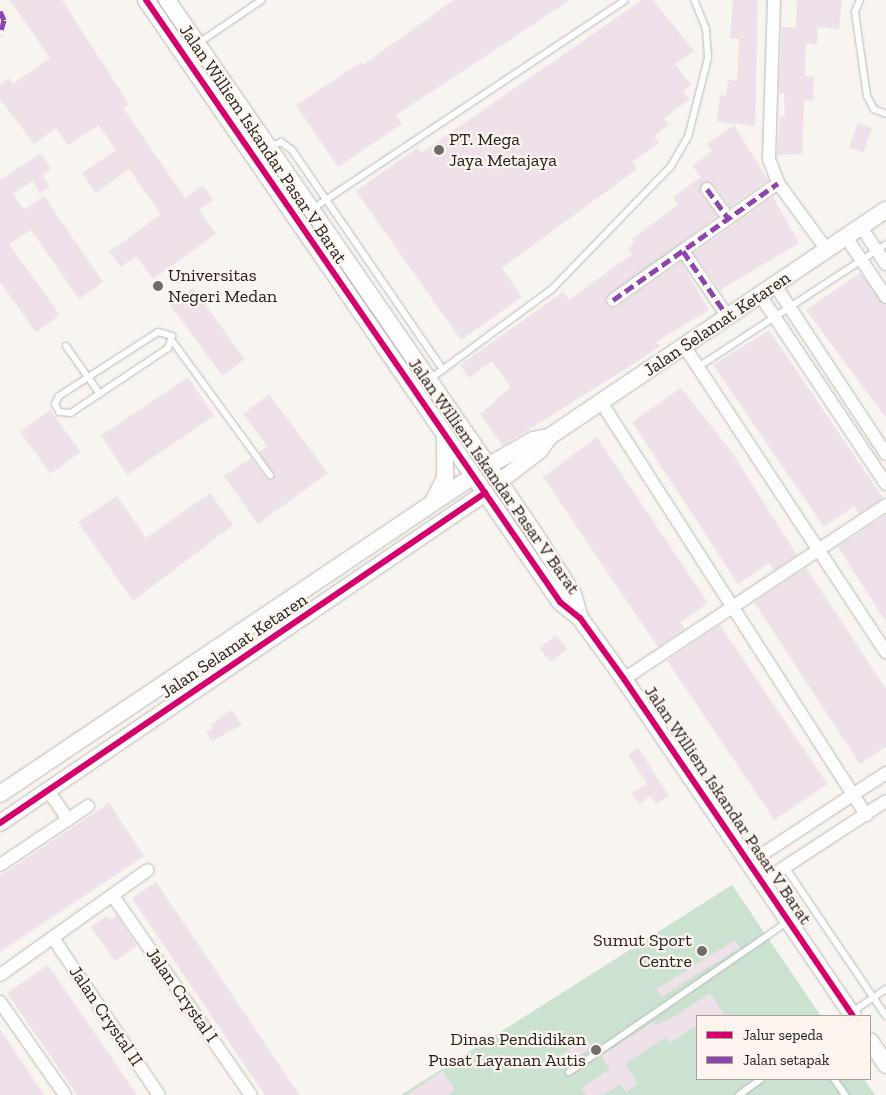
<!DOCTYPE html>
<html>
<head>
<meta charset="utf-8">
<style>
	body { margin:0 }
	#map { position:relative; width:886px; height:1095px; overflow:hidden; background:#f8f4f0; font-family:"Zilla Slab",serif }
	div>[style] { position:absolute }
	.green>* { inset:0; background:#cbe2d0 }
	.building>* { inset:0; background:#eee1e9; transform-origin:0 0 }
	.roads { filter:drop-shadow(0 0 1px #bcb9b6) drop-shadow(0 0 1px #bcb9b6) }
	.service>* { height:6px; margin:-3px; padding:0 3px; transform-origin:3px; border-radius:3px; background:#fefdfd }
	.minor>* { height:12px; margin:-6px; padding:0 6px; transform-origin:6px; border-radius:6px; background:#fefdfd }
	.tertiary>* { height:16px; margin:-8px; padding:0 8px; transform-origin:8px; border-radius:8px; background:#fefdfd }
	.quiet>* { height:5px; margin-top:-2.5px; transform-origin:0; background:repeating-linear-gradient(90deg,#8e44ad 0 10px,transparent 0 15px) }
	.cycleway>* { height:6px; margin:-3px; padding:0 3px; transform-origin:3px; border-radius:3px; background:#d6006c }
	.dots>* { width:14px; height:14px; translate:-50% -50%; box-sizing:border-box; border:2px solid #fcf4ed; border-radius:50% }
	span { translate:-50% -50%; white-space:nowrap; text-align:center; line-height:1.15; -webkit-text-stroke:4.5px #fcf4ed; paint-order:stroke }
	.poi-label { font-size:18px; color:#262320 }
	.left { translate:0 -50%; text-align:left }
	.right { translate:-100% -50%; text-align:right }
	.street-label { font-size:18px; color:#262320 }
	.legend { position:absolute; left:696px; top:1015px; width:175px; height:65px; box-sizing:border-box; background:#fcf4ed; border:1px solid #a6a09b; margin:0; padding:6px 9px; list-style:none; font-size:15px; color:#262320 }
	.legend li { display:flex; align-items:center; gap:10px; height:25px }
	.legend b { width:25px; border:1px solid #a6a09b }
</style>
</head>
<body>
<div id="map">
	<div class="green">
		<i style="clip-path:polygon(732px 885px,821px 1016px,697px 1016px,697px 1079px,864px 1079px,875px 1095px,401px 1095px)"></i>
	</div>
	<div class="building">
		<i style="clip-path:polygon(10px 0,62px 0,129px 104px,123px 108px,185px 198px,203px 185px,213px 200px,199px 210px,216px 234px,153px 279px,136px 256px,121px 267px,109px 252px,161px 214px,129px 169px,96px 193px,82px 173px,116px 150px,99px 125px,68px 145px,56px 128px,34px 144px,0 99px,0 85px,9px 78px,13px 84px,50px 58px)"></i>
		<i style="clip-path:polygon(454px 0,570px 0,396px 115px,402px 124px,338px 167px,296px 105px,361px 62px,363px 65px)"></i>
		<i style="clip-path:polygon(642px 0,653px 0,694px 51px,675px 64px,691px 85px,683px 91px,690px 99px,664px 118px,669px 124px,654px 136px,659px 143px,632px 162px,637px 169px,502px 268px,522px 297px,461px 340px,356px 191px,417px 148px,421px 153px)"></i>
		<i style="clip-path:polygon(733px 0,758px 0,755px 126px,717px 122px,720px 95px,726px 96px,728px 80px,737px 81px,739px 39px,730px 38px)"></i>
		<i style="clip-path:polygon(797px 0,842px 0,839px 29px,818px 27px,817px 44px,806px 43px,805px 76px,814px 77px,813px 101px,804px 100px,802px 154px,777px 155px,780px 117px,785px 117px,784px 93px,779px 93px,782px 27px,796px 28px)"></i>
		<i style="left:858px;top:123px;width:15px;height:26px;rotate:20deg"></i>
		<i style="clip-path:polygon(734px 125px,768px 180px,730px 207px,713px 184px,702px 183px,700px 193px,717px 216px,605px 300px,609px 307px,617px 307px,681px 262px,709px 310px,656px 342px,660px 346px,638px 361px,503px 446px,480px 414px,511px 387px,492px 361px,469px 378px,460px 365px,563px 292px,569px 300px,632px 254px,628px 248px,635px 243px,632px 239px,678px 205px,673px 197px,701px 177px,692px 166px,712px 151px,707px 144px)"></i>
		<i style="clip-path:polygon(41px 153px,51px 169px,42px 175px,50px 187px,40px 193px,33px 181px,13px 194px,24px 210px,44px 196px,103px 282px,79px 299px,31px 230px,9px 244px,60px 315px,36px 332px,0 282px,0 180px)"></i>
		<i style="clip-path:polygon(773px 197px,799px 243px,720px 290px,694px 253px)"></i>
		<i style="clip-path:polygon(860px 273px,886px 305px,886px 418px,806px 310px)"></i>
		<i style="left:193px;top:288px;width:88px;height:28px;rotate:54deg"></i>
		<i style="clip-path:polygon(769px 330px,883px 498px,859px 513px,854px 506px,824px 527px,713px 365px)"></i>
		<i style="left:188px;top:377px;width:47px;height:105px;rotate:56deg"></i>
		<i style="clip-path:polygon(681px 388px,731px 451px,797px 555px,774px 570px,769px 563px,738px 584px,632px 422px)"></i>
		<i style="clip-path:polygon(269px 394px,328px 473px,258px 524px,224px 476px,251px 458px,266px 478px,274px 477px,259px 452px,267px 446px,243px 414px)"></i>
		<i style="left:50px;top:410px;width:52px;height:37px;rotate:54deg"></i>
		<i style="clip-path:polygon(597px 437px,708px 603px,681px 622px,685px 629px,658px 647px,543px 477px)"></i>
		<i style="clip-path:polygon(210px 493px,233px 525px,133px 601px,78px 522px,117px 496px,146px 538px)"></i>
		<i style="clip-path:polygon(886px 515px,886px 622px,838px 547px)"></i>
		<i style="clip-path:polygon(806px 568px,886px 689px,886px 746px,860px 764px,754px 602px)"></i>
		<i style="left:720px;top:625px;width:192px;height:64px;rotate:56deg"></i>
		<i style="left:556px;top:635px;width:18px;height:21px;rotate:52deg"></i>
		<i style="clip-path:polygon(231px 710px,242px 725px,212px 741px,206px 733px,213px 728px,211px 725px)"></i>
		<i style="clip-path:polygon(638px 748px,669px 796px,656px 804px,650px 796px,639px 804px,632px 794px,647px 783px,628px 755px)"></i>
		<i style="clip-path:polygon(109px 803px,144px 856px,0 952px,0 876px)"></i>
		<i style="left:156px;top:882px;width:256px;height:29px;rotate:56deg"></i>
		<i style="clip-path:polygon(117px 915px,137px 946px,115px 961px,91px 927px,107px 916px,110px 920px)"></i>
		<i style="left:735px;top:940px;width:9px;height:92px;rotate:58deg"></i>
		<i style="clip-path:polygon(48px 965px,137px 1095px,77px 1095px,7px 993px)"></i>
		<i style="clip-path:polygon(710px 993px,725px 1016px,697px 1016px,697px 1025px,670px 1043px,666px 1037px,625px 1064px,638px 1084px,626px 1092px,620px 1084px,603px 1095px,586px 1095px,581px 1088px,610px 1069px,601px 1056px,653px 1022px,655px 1025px,677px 1015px)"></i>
		<i style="clip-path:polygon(0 1029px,44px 1095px,0 1095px)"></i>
		<i style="left:586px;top:1038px;width:11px;height:35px;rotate:56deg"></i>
		<i style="clip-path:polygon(442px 1071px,455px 1090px,448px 1095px,407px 1095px)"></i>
	</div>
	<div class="roads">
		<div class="service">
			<i style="left:860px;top:0;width:13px;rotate:113deg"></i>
			<i style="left:855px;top:12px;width:85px;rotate:81.9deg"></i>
			<i style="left:867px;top:96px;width:15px;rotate:62deg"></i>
			<i style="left:874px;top:109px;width:13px;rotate:23deg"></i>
			<i style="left:197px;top:44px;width:78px;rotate:-34.1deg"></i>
			<i style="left:269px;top:147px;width:13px;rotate:-23deg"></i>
			<i style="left:281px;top:142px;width:14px;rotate:36deg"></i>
			<i style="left:292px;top:150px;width:267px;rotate:55.5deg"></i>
			<i style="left:312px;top:209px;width:376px;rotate:-33.7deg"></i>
			<i style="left:158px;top:332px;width:15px;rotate:16deg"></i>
			<i style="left:172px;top:336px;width:13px;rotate:108deg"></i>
			<i style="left:168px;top:348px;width:117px;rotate:146.2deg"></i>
			<i style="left:71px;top:413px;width:12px;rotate:-175deg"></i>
			<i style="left:59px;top:412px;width:9px;rotate:-117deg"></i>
			<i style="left:55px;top:404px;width:9px;rotate:-63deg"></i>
			<i style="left:59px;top:396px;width:118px;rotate:-32.9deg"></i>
			<i style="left:173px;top:342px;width:165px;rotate:53.9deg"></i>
			<i style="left:66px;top:346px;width:59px;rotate:54.7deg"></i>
			<i style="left:698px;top:367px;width:225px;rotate:-33.2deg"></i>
			<i style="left:430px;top:379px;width:152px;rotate:-36.4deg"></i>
			<i style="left:552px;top:289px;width:171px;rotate:-45.9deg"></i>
			<i style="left:671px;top:166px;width:34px;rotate:-60deg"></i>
			<i style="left:688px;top:137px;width:81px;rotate:-75.8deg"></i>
			<i style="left:708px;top:58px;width:29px;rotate:-94deg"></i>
			<i style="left:706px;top:29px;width:31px;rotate:-112deg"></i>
			<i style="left:785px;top:867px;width:180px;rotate:55.9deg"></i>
			<i style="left:852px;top:1012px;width:41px;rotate:-34.1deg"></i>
			<i style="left:569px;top:1072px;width:265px;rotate:-34.5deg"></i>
			<i style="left:834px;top:1079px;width:19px;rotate:55deg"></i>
			<i style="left:739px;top:1095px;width:27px;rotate:-36deg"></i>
		</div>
		<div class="minor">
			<i style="left:774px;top:0;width:159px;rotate:91.8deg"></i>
			<i style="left:769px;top:159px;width:26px;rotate:69deg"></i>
			<i style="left:778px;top:183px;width:83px;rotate:53.8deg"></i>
			<i style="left:707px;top:189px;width:36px;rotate:54deg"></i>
			<i style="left:861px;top:227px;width:45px;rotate:56deg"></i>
			<i style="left:846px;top:237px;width:72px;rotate:56.3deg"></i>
			<i style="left:683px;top:251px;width:80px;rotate:55.7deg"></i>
			<i style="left:775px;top:285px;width:202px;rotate:56.7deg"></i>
			<i style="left:760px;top:295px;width:227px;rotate:56.3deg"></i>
			<i style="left:613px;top:300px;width:202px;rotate:-35.3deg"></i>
			<i style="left:684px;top:346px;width:367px;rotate:56.6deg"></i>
			<i style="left:601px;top:402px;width:491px;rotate:57.3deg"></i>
			<i style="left:624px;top:679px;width:315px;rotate:-33.6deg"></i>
			<i style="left:48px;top:790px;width:36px;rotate:56deg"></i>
			<i style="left:749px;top:863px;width:164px;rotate:-33.3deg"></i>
			<i style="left:0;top:865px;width:106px;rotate:-33.8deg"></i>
			<i style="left:762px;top:882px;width:148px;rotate:-33.2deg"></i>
			<i style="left:113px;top:896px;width:242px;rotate:55.3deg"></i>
			<i style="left:53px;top:938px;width:189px;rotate:56deg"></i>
			<i style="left:0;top:975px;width:181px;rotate:-35.4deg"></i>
			<i style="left:0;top:1002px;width:113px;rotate:55deg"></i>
		</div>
		<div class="tertiary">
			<i style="left:146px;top:0;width:731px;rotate:55.48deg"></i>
			<i style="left:560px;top:602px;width:26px;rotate:39deg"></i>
			<i style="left:580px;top:618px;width:75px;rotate:54.2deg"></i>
			<i style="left:624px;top:679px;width:407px;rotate:55.8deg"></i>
			<i style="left:167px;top:0;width:641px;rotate:55.42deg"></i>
			<i style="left:531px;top:528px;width:78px;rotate:57.5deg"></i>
			<i style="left:573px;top:594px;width:25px;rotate:74deg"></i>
			<i style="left:488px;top:466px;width:52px;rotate:-30deg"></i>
			<i style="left:533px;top:440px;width:16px;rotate:-11deg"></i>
			<i style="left:499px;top:482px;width:52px;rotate:-38deg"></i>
			<i style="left:540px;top:450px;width:16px;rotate:-55deg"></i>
			<i style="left:549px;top:437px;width:406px;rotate:-34deg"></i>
			<i style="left:434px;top:500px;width:25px;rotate:-63deg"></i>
			<i style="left:445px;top:478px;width:41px;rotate:-90deg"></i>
			<i style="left:0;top:794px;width:570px;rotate:-33.91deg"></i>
			<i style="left:0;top:823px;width:587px;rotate:-34.23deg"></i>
			<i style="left:870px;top:1041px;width:29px;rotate:56deg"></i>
		</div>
	</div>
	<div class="quiet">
		<i style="left:0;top:11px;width:10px;rotate:66deg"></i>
		<i style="left:4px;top:20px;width:15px;rotate:106deg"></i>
		<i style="left:707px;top:189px;width:36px;rotate:54deg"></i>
		<i style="left:683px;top:251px;width:80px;rotate:55.7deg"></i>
		<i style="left:613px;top:300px;width:202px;rotate:-35.3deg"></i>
	</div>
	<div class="cycleway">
		<i style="left:146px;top:0;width:731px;rotate:55.48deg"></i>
		<i style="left:560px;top:602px;width:26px;rotate:39deg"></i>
		<i style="left:580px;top:618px;width:75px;rotate:54.2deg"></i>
		<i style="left:624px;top:679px;width:407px;rotate:55.8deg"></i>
		<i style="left:0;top:823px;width:587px;rotate:-34.23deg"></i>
	</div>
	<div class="dots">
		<i style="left:439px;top:150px;background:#706c69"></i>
		<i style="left:158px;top:286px;background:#706c69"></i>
		<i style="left:702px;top:951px;background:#706c69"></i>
		<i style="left:596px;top:1050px;background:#706c69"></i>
	</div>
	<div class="poi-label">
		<span class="left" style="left:449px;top:150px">PT. Mega<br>Jaya Metajaya</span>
		<span class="left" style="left:168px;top:286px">Universitas<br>Negeri Medan</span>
		<span class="right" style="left:692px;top:951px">Sumut Sport<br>Centre</span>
		<span class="right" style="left:586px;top:1050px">Dinas Pendidikan<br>Pusat Layanan Autis</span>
	</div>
	<div class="street-label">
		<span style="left:263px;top:144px;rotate:56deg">Jalan Williem Iskandar Pasar V Barat</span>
		<span style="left:717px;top:324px;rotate:-34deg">Jalan Selamat Ketaren</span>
		<span style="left:494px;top:476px;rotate:55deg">Jalan Williem Iskandar Pasar V Barat</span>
		<span style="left:234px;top:646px;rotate:-34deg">Jalan Selamat Ketaren</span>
		<span style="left:728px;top:805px;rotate:56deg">Jalan Williem Iskandar Pasar V Barat</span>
		<span style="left:182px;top:995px;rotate:55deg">Jalan Crystal I</span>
		<span style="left:106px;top:1016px;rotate:56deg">Jalan Crystal II</span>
	</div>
	<ul class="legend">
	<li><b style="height:6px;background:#d6006c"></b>Jalur sepeda</li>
	<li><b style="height:6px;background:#8e44ad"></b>Jalan setapak</li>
	</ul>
</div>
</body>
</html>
